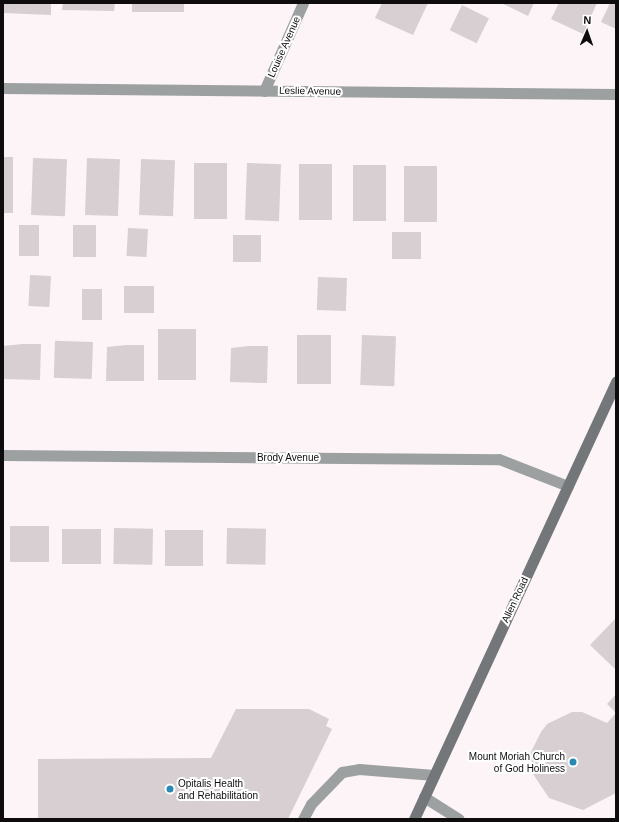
<!DOCTYPE html>
<html>
<head>
<meta charset="utf-8">
<style>
	body { margin:0 }
	#map { position:relative; width:619px; height:822px; overflow:hidden; background:#fcf4f6; font-family:Arial,sans-serif }
	div>[style] { position:absolute }
	.building>* { inset:0; background:#d7cfd1; transform-origin:0 0 }
	.service>* { height:11px; margin:-5.5px; padding:0 5.5px; transform-origin:5.5px; border-radius:5.5px; background:#9da0a1 }
	.minor>* { height:11px; margin:-5.5px; padding:0 5.5px; transform-origin:5.5px; border-radius:5.5px; background:#9da0a1 }
	.secondary>* { height:11px; margin:-5.5px; padding:0 5.5px; transform-origin:5.5px; border-radius:5.5px; background:#737779 }
	.dots>* { width:11px; height:11px; translate:-50% -50%; box-sizing:border-box; border:2px solid #fff; border-radius:50% }
	span { translate:-50% -50%; white-space:nowrap; text-align:center; line-height:1.15; -webkit-text-stroke:4px #fff; paint-order:stroke }
	.street-label { font-size:10px; color:#0e0c0d }
	.poi-label { font-size:10px; color:#0e0c0d }
	.right { translate:-100% -50%; text-align:right }
	.left { translate:0 -50%; text-align:left }
	.frame { position:absolute; inset:0; border:4px solid #0e0c0d; pointer-events:none }
	.north { position:absolute; left:567px; top:12px; width:40px; height:40px; -webkit-text-stroke:3px #fff; paint-order:stroke; rotate:2deg; font-size:11px; font-weight:700; line-height:16px; text-align:center; color:#0e0c0d }
	.north::after { content:''; display:block; margin:auto; width:14px; height:18px; background:#0e0c0d; clip-path:polygon(50% 0,100% 100%,50% 72%,0 100%) }
</style>
</head>
<body>
<div id="map">
	<div class="building">
		<i style="clip-path:polygon(3px 3px,51px 3px,51px 15px,3px 13px)"></i>
		<i style="clip-path:polygon(63px 3px,115px 3px,114px 11px,62px 10px)"></i>
		<i style="left:132px;top:3px;width:52px;height:9px"></i>
		<i style="clip-path:polygon(382px 3px,428px 3px,413px 35px,375px 18px)"></i>
		<i style="clip-path:polygon(501px 3px,534px 3px,528px 16px)"></i>
		<i style="clip-path:polygon(559px 3px,597px 3px,583px 34px,551px 19px)"></i>
		<i style="clip-path:polygon(610px 3px,616px 3px,616px 29px,601px 22px)"></i>
		<i style="left:462px;top:5px;width:30px;height:28px;rotate:26deg"></i>
		<i style="left:3px;top:157px;width:10px;height:56px"></i>
		<i style="left:33px;top:158px;width:34px;height:57px;rotate:2deg"></i>
		<i style="left:87px;top:158px;width:33px;height:57px;rotate:2deg"></i>
		<i style="left:141px;top:159px;width:34px;height:56px;rotate:2deg"></i>
		<i style="left:194px;top:163px;width:33px;height:56px"></i>
		<i style="left:247px;top:163px;width:34px;height:57px;rotate:2deg"></i>
		<i style="left:299px;top:164px;width:33px;height:56px"></i>
		<i style="left:353px;top:165px;width:33px;height:56px"></i>
		<i style="left:404px;top:166px;width:33px;height:56px"></i>
		<i style="left:19px;top:225px;width:20px;height:31px"></i>
		<i style="left:96px;top:225px;width:32px;height:23px;rotate:90deg"></i>
		<i style="left:128px;top:228px;width:20px;height:28px;rotate:3deg"></i>
		<i style="left:392px;top:232px;width:29px;height:27px"></i>
		<i style="left:233px;top:235px;width:28px;height:27px"></i>
		<i style="left:30px;top:275px;width:21px;height:31px;rotate:3deg"></i>
		<i style="left:318px;top:277px;width:29px;height:33px;rotate:2deg"></i>
		<i style="left:124px;top:286px;width:30px;height:27px"></i>
		<i style="left:82px;top:289px;width:20px;height:31px"></i>
		<i style="left:158px;top:329px;width:38px;height:51px"></i>
		<i style="left:297px;top:335px;width:34px;height:49px"></i>
		<i style="left:362px;top:335px;width:34px;height:50px;rotate:2deg"></i>
		<i style="left:93px;top:342px;width:37px;height:38px;rotate:92deg"></i>
		<i style="clip-path:polygon(22px 344px,41px 344px,40px 380px,3px 379px,3px 346px)"></i>
		<i style="clip-path:polygon(126px 345px,144px 345px,144px 381px,106px 381px,107px 347px)"></i>
		<i style="clip-path:polygon(249px 346px,268px 346px,267px 383px,230px 382px,231px 348px)"></i>
		<i style="left:10px;top:526px;width:39px;height:36px"></i>
		<i style="left:114px;top:528px;width:39px;height:36px;rotate:1deg"></i>
		<i style="left:227px;top:528px;width:39px;height:36px;rotate:1deg"></i>
		<i style="left:62px;top:529px;width:39px;height:35px"></i>
		<i style="left:165px;top:530px;width:38px;height:36px"></i>
		<i style="clip-path:polygon(616px 618px,616px 670px,590px 645px)"></i>
		<i style="clip-path:polygon(616px 694px,616px 713px,607px 704px)"></i>
		<i style="clip-path:polygon(236px 709px,309px 709px,329px 719px,326px 726px,332px 729px,288px 819px,38px 819px,38px 759px,211px 758px)"></i>
		<i style="clip-path:polygon(572px 712px,582px 712px,607px 723px,616px 713px,616px 793px,583px 810px,549px 798px,529px 768px,529px 756px,541px 732px,547px 724px)"></i>
	</div>
	<div class="service">
		<i style="left:424px;top:797px;width:41px;rotate:32.2deg"></i>
		<i style="left:303px;top:819px;width:17px;rotate:-62deg"></i>
		<i style="left:311px;top:804px;width:45px;rotate:-45.9deg"></i>
		<i style="left:342px;top:772px;width:17px;rotate:-10deg"></i>
		<i style="left:359px;top:769px;width:75px;rotate:4.6deg"></i>
	</div>
	<div class="minor">
		<i style="left:3px;top:88px;width:613px;rotate:0.56deg"></i>
		<i style="left:264px;top:91px;width:96px;rotate:-66.1deg"></i>
		<i style="left:3px;top:455px;width:496px;rotate:0.5deg"></i>
		<i style="left:499px;top:459px;width:74px;rotate:21.4deg"></i>
	</div>
	<div class="secondary">
		<i style="left:414px;top:819px;width:482px;rotate:-65.2deg"></i>
	</div>
	<div class="dots">
		<i style="left:573px;top:762px;background:#2989b4"></i>
		<i style="left:170px;top:789px;background:#2989b4"></i>
	</div>
	<div class="street-label">
		<span style="left:284px;top:47px;rotate:-66deg">Louise Avenue</span>
		<span style="left:310px;top:91px;rotate:1deg">Leslie Avenue</span>
		<span style="left:288px;top:458px">Brody Avenue</span>
		<span style="left:515px;top:600px;rotate:-65deg">Allen Road</span>
	</div>
	<div class="poi-label">
		<span class="right" style="left:565px;top:762px">Mount Moriah Church<br>of God Holiness</span>
		<span class="left" style="left:178px;top:789px">Opitalis Health<br>and Rehabilitation</span>
	</div>
	<div class="frame"></div>
	<div class="north">N</div>
</div>
</body>
</html>
